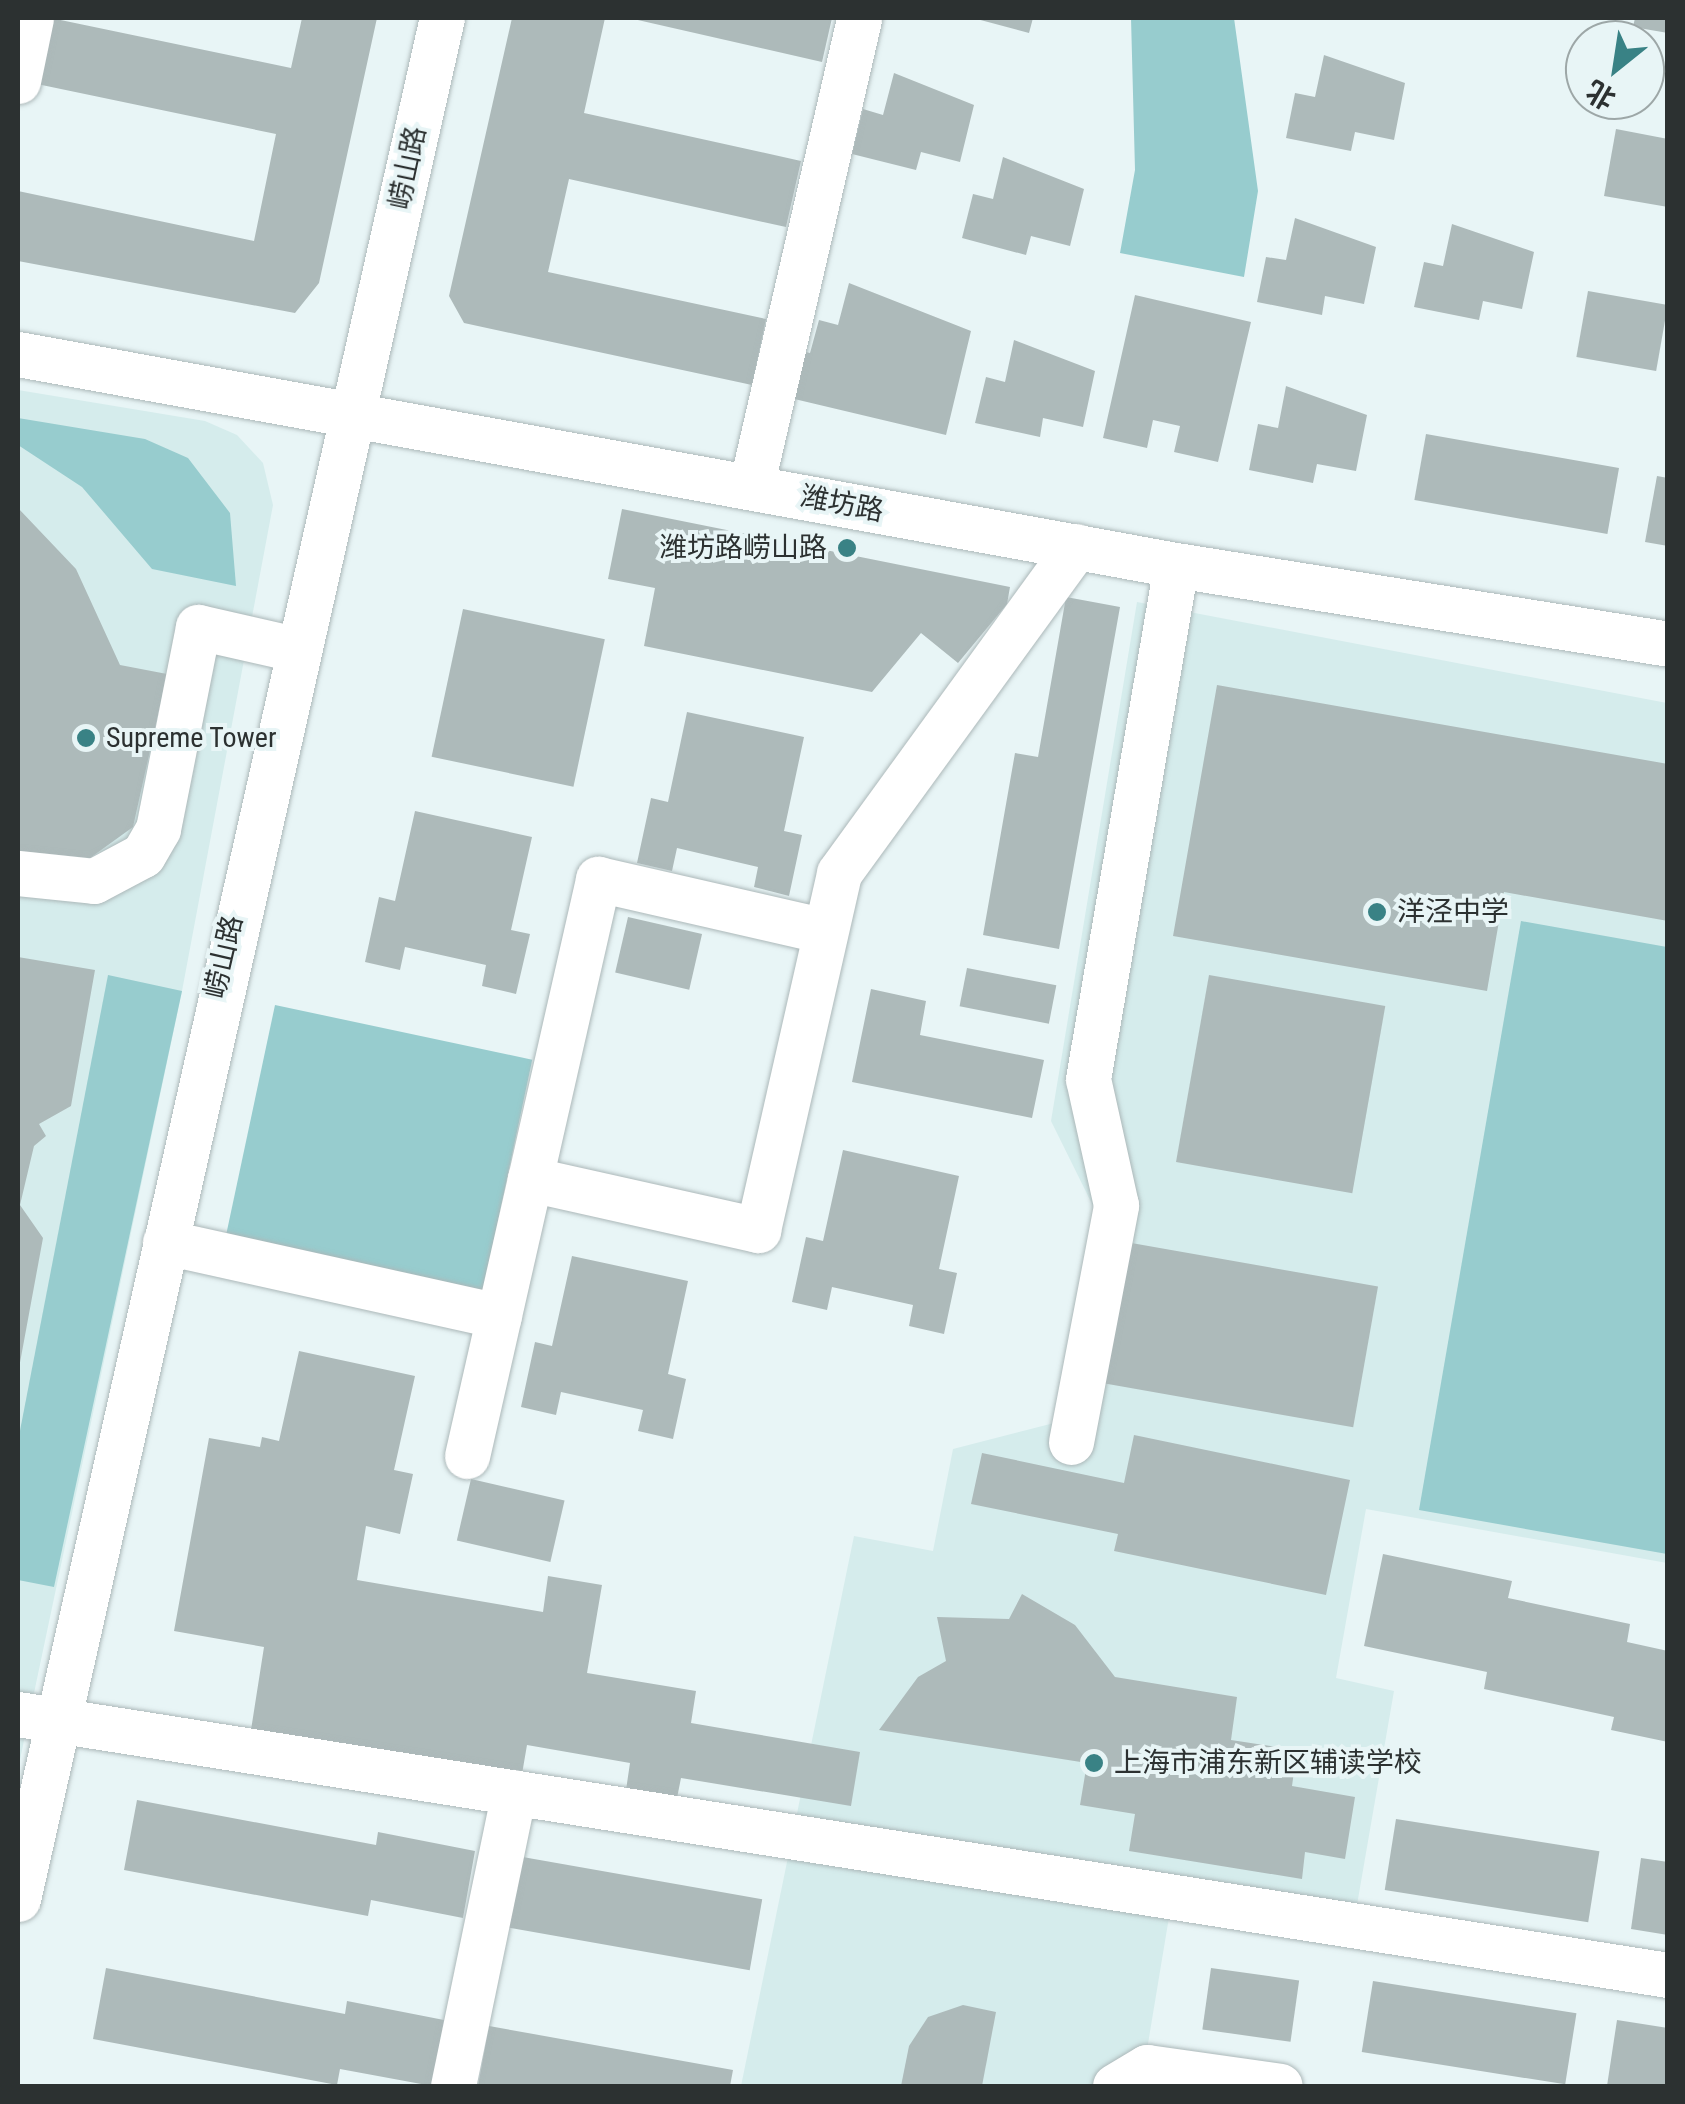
<!DOCTYPE html>
<html>
<head>
<meta charset="utf-8">
<style>
	body { margin:0 }
	#map { position:relative; width:1685px; height:2104px; overflow:hidden; background:#e8f5f6; font-family:"Roboto Condensed","Noto Sans SC",sans-serif }
	div>[style] { position:absolute }
	.built>* { inset:0; background:#d5ecec }
	.green>* { inset:0; background:#97ccce; transform-origin:0 0 }
	.building>* { inset:0; background:#adbaba; transform-origin:0 0 }
	.roads { filter:drop-shadow(0 0 2px #acb8b9) drop-shadow(0 0 2px #acb8b9) }
	.minor>* { height:45px; margin:-22.5px; padding:0 22.5px; transform-origin:22.5px; border-radius:22.5px; background:#fff }
	.dots>* { width:28px; height:28px; translate:-50% -50%; box-sizing:border-box; border:5px solid #e8f5f6; border-radius:50% }
	span { translate:-50% -50%; white-space:nowrap; text-align:center; line-height:1.15; -webkit-text-stroke:8px #e8f5f6; paint-order:stroke }
	.street-label { font-size:28px; color:#2c3131 }
	.poi-label { font-size:28px; color:#2c3131 }
	.right { translate:-100% -50%; text-align:right }
	.left { translate:0 -50%; text-align:left }
	.frame { position:absolute; inset:0; border:20px solid #2c3131; pointer-events:none }
	.north { position:absolute; left:1565px; top:20px; width:100px; height:100px; box-sizing:border-box; background:#e8f5f6; border:2px solid #9da7a7; border-radius:50%; rotate:210deg; font-size:28px; font-weight:700; line-height:40px; text-align:center; color:#2c3131 }
	.north::after { content:''; display:block; margin:auto; width:35px; height:45px; background:#398285; clip-path:polygon(50% 0,100% 100%,50% 72%,0 100%) }
</style>
</head>
<body>
<div id="map">
	<div class="built">
		<i style="clip-path:polygon(18px 390px,205px 421px,237px 435px,263px 463px,273px 505px,182px 991px,18px 1769px)"></i>
		<i style="clip-path:polygon(1137px 602px,1667px 703px,1667px 1563px,1366px 1509px,1336px 1678px,1394px 1691px,1353px 1928px,1172px 1899px,1141px 2086px,741px 2086px,854px 1536px,933px 1551px,953px 1449px,1058px 1422px,1096px 1212px,1051px 1121px)"></i>
	</div>
	<div class="green">
		<i style="clip-path:polygon(1131px 18px,1234px 18px,1258px 191px,1244px 277px,1120px 253px,1135px 170px)"></i>
		<i style="clip-path:polygon(18px 418px,145px 439px,188px 458px,230px 513px,236px 586px,152px 569px,82px 487px,18px 445px)"></i>
		<i style="clip-path:polygon(1521px 921px,1667px 947px,1667px 1554px,1419px 1510px)"></i>
		<i style="clip-path:polygon(108px 975px,182px 991px,54px 1587px,18px 1580px,18px 1441px)"></i>
		<i style="left:275px;top:1005px;width:263px;height:236px;rotate:12deg"></i>
	</div>
	<div class="building">
		<i style="clip-path:polygon(51px 18px,291px 68px,302px 18px,377px 18px,319px 283px,295px 313px,18px 261px,18px 191px,254px 241px,276px 134px,37px 84px)"></i>
		<i style="clip-path:polygon(512px 18px,605px 18px,584px 113px,801px 161px,786px 227px,569px 179px,548px 272px,766px 319px,752px 385px,464px 323px,449px 296px)"></i>
		<i style="clip-path:polygon(629px 18px,832px 18px,822px 62px)"></i>
		<i style="clip-path:polygon(973px 18px,1033px 18px,1029px 33px)"></i>
		<i style="clip-path:polygon(1635px 18px,1668px 18px,1668px 33px,1633px 27px)"></i>
		<i style="clip-path:polygon(1324px 55px,1405px 83px,1394px 140px,1355px 132px,1351px 151px,1286px 138px,1295px 93px,1315px 97px)"></i>
		<i style="clip-path:polygon(894px 73px,974px 105px,960px 162px,921px 152px,916px 170px,852px 154px,863px 109px,883px 115px)"></i>
		<i style="clip-path:polygon(1616px 129px,1668px 139px,1668px 207px,1604px 196px)"></i>
		<i style="clip-path:polygon(1003px 157px,1084px 189px,1070px 246px,1031px 236px,1026px 255px,962px 238px,973px 194px,993px 199px)"></i>
		<i style="clip-path:polygon(1295px 218px,1376px 247px,1364px 304px,1325px 296px,1322px 315px,1257px 302px,1266px 257px,1286px 260px)"></i>
		<i style="clip-path:polygon(1452px 224px,1534px 252px,1522px 309px,1483px 301px,1479px 320px,1414px 307px,1424px 262px,1443px 266px)"></i>
		<i style="clip-path:polygon(849px 283px,971px 331px,946px 435px,786px 397px,797px 350px,810px 353px,819px 320px,838px 325px)"></i>
		<i style="left:1588px;top:291px;width:81px;height:67px;rotate:10deg"></i>
		<i style="clip-path:polygon(1135px 295px,1251px 322px,1218px 462px,1174px 452px,1180px 426px,1153px 420px,1147px 448px,1103px 438px)"></i>
		<i style="clip-path:polygon(1014px 340px,1095px 371px,1083px 427px,1043px 418px,1040px 437px,975px 423px,986px 377px,1005px 382px)"></i>
		<i style="clip-path:polygon(1286px 386px,1367px 415px,1356px 471px,1317px 464px,1313px 483px,1249px 470px,1258px 424px,1278px 428px)"></i>
		<i style="left:1426px;top:434px;width:196px;height:67px;rotate:10deg"></i>
		<i style="clip-path:polygon(1657px 476px,1668px 478px,1668px 546px,1645px 542px)"></i>
		<i style="clip-path:polygon(18px 508px,76px 569px,120px 665px,167px 674px,133px 827px,90px 858px,18px 851px)"></i>
		<i style="clip-path:polygon(622px 509px,1010px 587px,1007px 604px,958px 663px,921px 633px,872px 692px,644px 646px,655px 588px,608px 579px)"></i>
		<i style="clip-path:polygon(1066px 597px,1120px 607px,1059px 949px,983px 935px,1015px 753px,1038px 757px)"></i>
		<i style="left:463px;top:609px;width:145px;height:151px;rotate:12deg"></i>
		<i style="clip-path:polygon(1217px 685px,1668px 764px,1668px 921px,1504px 892px,1487px 991px,1173px 936px)"></i>
		<i style="clip-path:polygon(687px 712px,804px 737px,784px 831px,802px 835px,789px 896px,754px 887px,758px 867px,677px 848px,672px 871px,637px 863px,651px 798px,668px 802px)"></i>
		<i style="clip-path:polygon(415px 811px,532px 837px,511px 930px,530px 934px,516px 994px,482px 986px,486px 965px,405px 947px,400px 970px,365px 962px,379px 897px,395px 901px)"></i>
		<i style="left:628px;top:917px;width:76px;height:57px;rotate:13deg"></i>
		<i style="clip-path:polygon(18px 957px,95px 970px,71px 1106px,39px 1124px,46px 1136px,34px 1146px,20px 1205px,43px 1238px,19px 1368px)"></i>
		<i style="left:967px;top:968px;width:91px;height:39px;rotate:11deg"></i>
		<i style="left:1209px;top:975px;width:179px;height:190px;rotate:10deg"></i>
		<i style="clip-path:polygon(871px 989px,926px 1001px,920px 1035px,1044px 1060px,1032px 1118px,852px 1082px)"></i>
		<i style="clip-path:polygon(843px 1150px,959px 1176px,939px 1269px,957px 1273px,944px 1334px,909px 1326px,913px 1305px,832px 1287px,827px 1310px,792px 1302px,806px 1237px,823px 1241px)"></i>
		<i style="left:1120px;top:1241px;width:262px;height:143px;rotate:10deg"></i>
		<i style="clip-path:polygon(572px 1256px,688px 1281px,668px 1374px,686px 1379px,673px 1439px,638px 1431px,643px 1410px,561px 1392px,556px 1415px,521px 1407px,535px 1342px,552px 1346px)"></i>
		<i style="clip-path:polygon(299px 1351px,415px 1376px,394px 1470px,413px 1474px,400px 1534px,366px 1526px,357px 1580px,543px 1612px,548px 1576px,602px 1585px,587px 1673px,696px 1691px,691px 1723px,860px 1752px,851px 1806px,681px 1778px,677px 1798px,626px 1790px,630px 1763px,527px 1745px,522px 1774px,251px 1730px,264px 1647px,174px 1631px,209px 1438px,260px 1447px,262px 1437px,279px 1441px)"></i>
		<i style="clip-path:polygon(1134px 1435px,1350px 1480px,1326px 1595px,1114px 1551px,1118px 1534px,971px 1504px,982px 1453px,1124px 1483px)"></i>
		<i style="left:471px;top:1479px;width:96px;height:63px;rotate:13deg"></i>
		<i style="clip-path:polygon(1383px 1554px,1512px 1581px,1508px 1598px,1630px 1624px,1627px 1642px,1668px 1651px,1668px 1742px,1611px 1730px,1614px 1717px,1484px 1689px,1487px 1672px,1364px 1646px)"></i>
		<i style="clip-path:polygon(1022px 1594px,1075px 1625px,1115px 1677px,1237px 1697px,1231px 1740px,1297px 1750px,1292px 1786px,1355px 1797px,1345px 1859px,1305px 1852px,1302px 1879px,1129px 1851px,1135px 1814px,1080px 1805px,1087px 1763px,879px 1730px,918px 1677px,946px 1661px,937px 1617px,1009px 1619px)"></i>
		<i style="clip-path:polygon(137px 1800px,376px 1845px,378px 1832px,475px 1851px,463px 1918px,371px 1900px,368px 1916px,124px 1870px)"></i>
		<i style="left:1396px;top:1819px;width:206px;height:72px;rotate:9deg"></i>
		<i style="left:517px;top:1856px;width:249px;height:72px;rotate:10deg"></i>
		<i style="clip-path:polygon(1641px 1858px,1668px 1862px,1668px 1935px,1631px 1929px)"></i>
		<i style="clip-path:polygon(106px 1968px,345px 2014px,347px 2001px,444px 2020px,432px 2086px,340px 2069px,337px 2085px,93px 2039px)"></i>
		<i style="left:1211px;top:1968px;width:89px;height:62px;rotate:8deg"></i>
		<i style="left:1373px;top:1981px;width:206px;height:72px;rotate:9deg"></i>
		<i style="clip-path:polygon(963px 2005px,996px 2012px,982px 2086px,901px 2086px,909px 2046px,928px 2017px)"></i>
		<i style="clip-path:polygon(1617px 2020px,1668px 2028px,1668px 2086px,1607px 2086px)"></i>
		<i style="clip-path:polygon(489px 2026px,733px 2070px,730px 2086px,478px 2086px)"></i>
	</div>
	<div class="roads">
		<div class="minor">
			<i style="left:18px;top:81px;width:64px;rotate:-78.3deg"></i>
			<i style="left:18px;top:354px;width:1177px;rotate:10.33deg"></i>
			<i style="left:1176px;top:565px;width:498px;rotate:9.1deg"></i>
			<i style="left:751px;top:487px;width:481px;rotate:-77deg"></i>
			<i style="left:18px;top:873px;width:76px;rotate:6deg"></i>
			<i style="left:94px;top:881px;width:55px;rotate:-28deg"></i>
			<i style="left:143px;top:855px;width:30px;rotate:-60deg"></i>
			<i style="left:158px;top:829px;width:206px;rotate:-78.8deg"></i>
			<i style="left:198px;top:627px;width:99px;rotate:12.8deg"></i>
			<i style="left:530px;top:1179px;width:308px;rotate:-77.2deg"></i>
			<i style="left:598px;top:879px;width:233px;rotate:12.9deg"></i>
			<i style="left:165px;top:1242px;width:342px;rotate:12.5deg"></i>
			<i style="left:1071px;top:1442px;width:241px;rotate:-79.2deg"></i>
			<i style="left:1116px;top:1205px;width:129px;rotate:-102.5deg"></i>
			<i style="left:1088px;top:1079px;width:521px;rotate:-80.28deg"></i>
			<i style="left:467px;top:1456px;width:284px;rotate:-77.2deg"></i>
			<i style="left:530px;top:1179px;width:234px;rotate:12.6deg"></i>
			<i style="left:758px;top:1230px;width:366px;rotate:-77.2deg"></i>
			<i style="left:839px;top:873px;width:404px;rotate:-54deg"></i>
			<i style="left:18px;top:1714px;width:1671px;rotate:8.99deg"></i>
			<i style="left:18px;top:1899px;width:1928px;rotate:-77.3deg"></i>
			<i style="left:453px;top:2086px;width:300px;rotate:-78.3deg"></i>
			<i style="left:1115px;top:2086px;width:37px;rotate:-31deg"></i>
			<i style="left:1147px;top:2067px;width:134px;rotate:8.1deg"></i>
		</div>
	</div>
	<div class="dots">
		<i style="left:847px;top:548px;background:#398285"></i>
		<i style="left:86px;top:738px;background:#398285"></i>
		<i style="left:1377px;top:912px;background:#398285"></i>
		<i style="left:1094px;top:1763px;background:#398285"></i>
	</div>
	<div class="street-label">
		<span style="left:408px;top:168px;rotate:-78deg">崂山路</span>
		<span style="left:842px;top:504px;rotate:11deg">潍坊路</span>
		<span style="left:224px;top:957px;rotate:-77deg">崂山路</span>
	</div>
	<div class="poi-label">
		<span class="right" style="left:827px;top:548px">潍坊路崂山路</span>
		<span class="left" style="left:106px;top:738px">Supreme Tower</span>
		<span class="left" style="left:1397px;top:912px">洋泾中学</span>
		<span class="left" style="left:1114px;top:1763px">上海市浦东新区辅读学校</span>
	</div>
	<div class="frame"></div>
	<div class="north">北</div>
</div>
</body>
</html>
